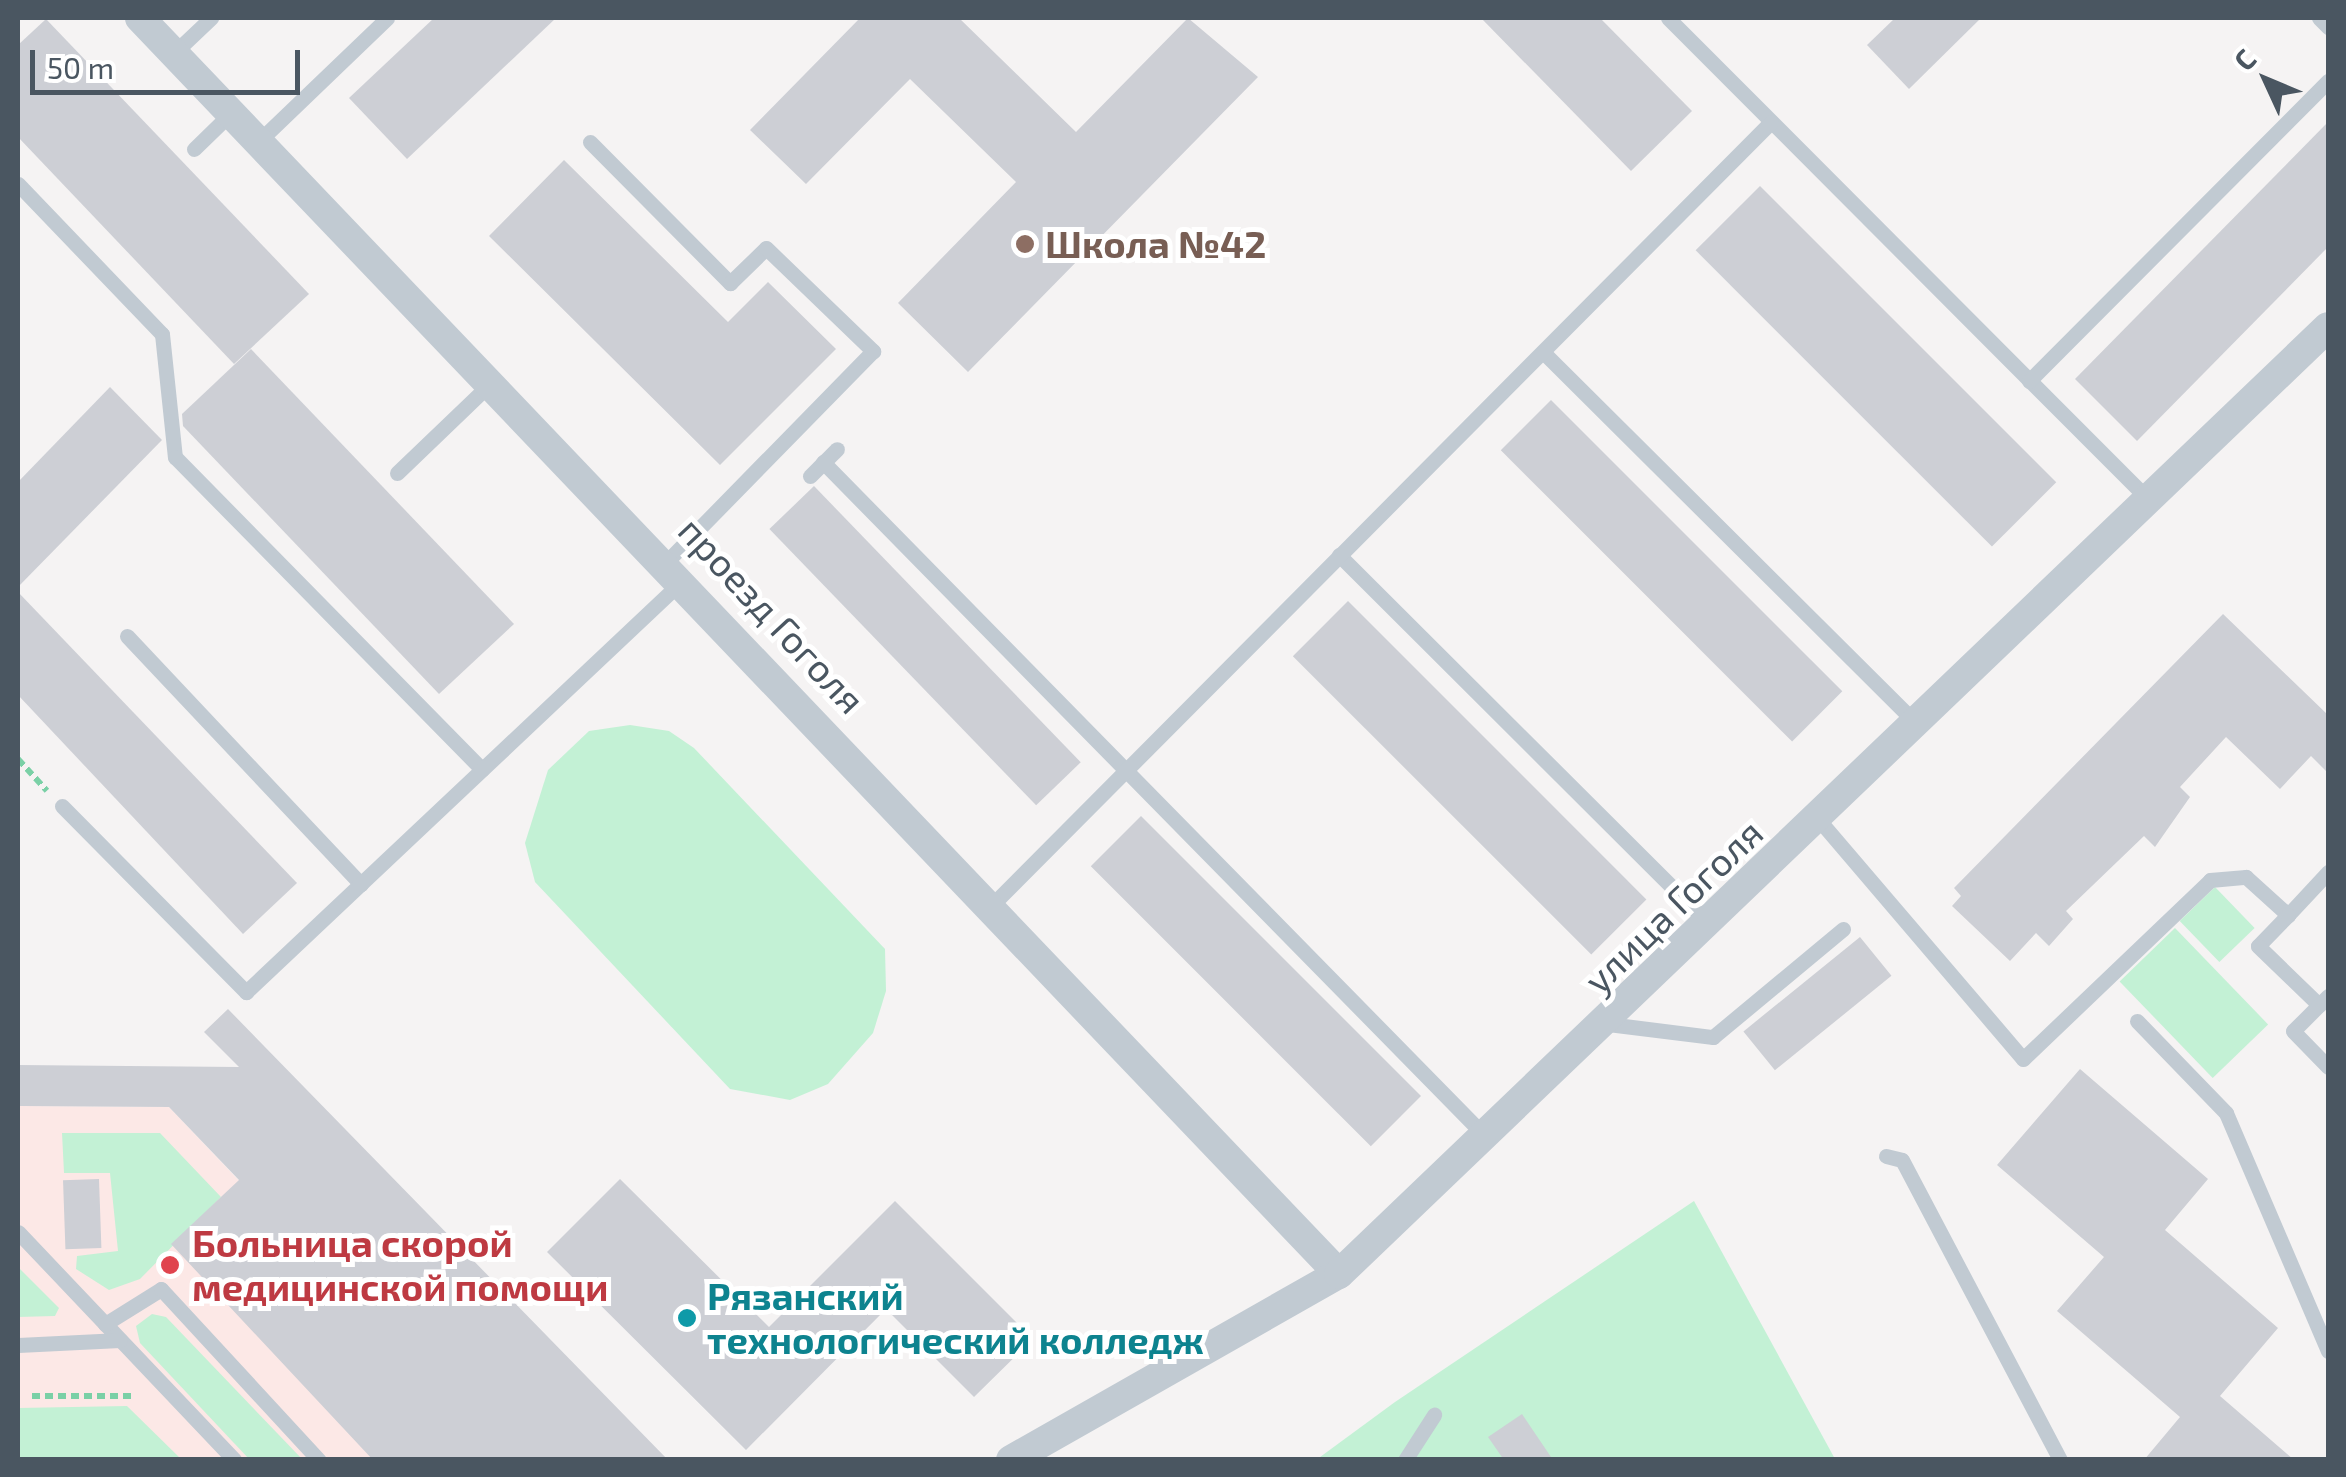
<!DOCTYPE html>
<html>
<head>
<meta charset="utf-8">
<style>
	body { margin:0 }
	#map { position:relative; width:2346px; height:1477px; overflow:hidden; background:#f5f3f3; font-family:"Exo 2",sans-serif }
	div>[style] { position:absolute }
	.medical>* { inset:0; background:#fce8e6 }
	.green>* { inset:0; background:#c3f1d5; transform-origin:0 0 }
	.building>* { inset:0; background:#cdcfd5; transform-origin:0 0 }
	.path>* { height:6px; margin-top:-3px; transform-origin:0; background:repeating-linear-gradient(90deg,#7ad0a6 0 8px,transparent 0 13px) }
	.lane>* { height:15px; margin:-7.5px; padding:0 7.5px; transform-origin:7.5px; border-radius:7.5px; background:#c1cad2 }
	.street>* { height:30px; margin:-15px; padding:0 15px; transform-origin:15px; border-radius:15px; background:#c1cad2 }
	.dots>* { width:28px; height:28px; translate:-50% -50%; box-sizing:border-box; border:5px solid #fff; border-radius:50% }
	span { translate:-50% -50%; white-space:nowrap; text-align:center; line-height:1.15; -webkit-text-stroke:10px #fff; paint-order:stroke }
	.education-label { font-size:38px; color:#785e54; font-weight:700 }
	.left { translate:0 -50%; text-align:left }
	.street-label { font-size:38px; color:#4a5661 }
	.health-label { font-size:38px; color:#be3a42; font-weight:700 }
	.culture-label { font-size:38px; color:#0d838f; font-weight:700 }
	.frame { position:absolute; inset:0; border:20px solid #4a5661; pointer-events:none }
	.north { position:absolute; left:2216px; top:30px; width:100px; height:100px; -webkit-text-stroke:8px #fff; paint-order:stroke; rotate:314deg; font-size:28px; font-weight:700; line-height:40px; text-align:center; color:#4a5661 }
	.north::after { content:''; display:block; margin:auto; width:35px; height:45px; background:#4a5661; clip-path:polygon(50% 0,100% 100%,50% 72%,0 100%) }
	.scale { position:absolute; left:30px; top:50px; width:270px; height:45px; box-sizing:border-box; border:5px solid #4a5661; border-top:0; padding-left:12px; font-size:30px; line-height:35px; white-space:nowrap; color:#4a5661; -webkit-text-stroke:8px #fff; paint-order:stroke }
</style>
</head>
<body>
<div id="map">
	<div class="medical">
		<i style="clip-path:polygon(18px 1106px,169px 1107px,504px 1459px,18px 1460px)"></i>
	</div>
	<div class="green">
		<i style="clip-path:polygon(630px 725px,669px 731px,694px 748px,885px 949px,886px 991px,873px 1033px,828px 1084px,790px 1100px,730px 1089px,535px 882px,525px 843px,548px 770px,589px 731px)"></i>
		<i style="left:2215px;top:887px;width:57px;height:49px;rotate:46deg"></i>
		<i style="left:2175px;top:928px;width:134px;height:77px;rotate:46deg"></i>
		<i style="clip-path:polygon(62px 1133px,160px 1133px,221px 1197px,140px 1279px,109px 1290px,76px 1269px,77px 1256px,118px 1251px,110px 1173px,64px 1173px)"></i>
		<i style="clip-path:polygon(1694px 1201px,1835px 1459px,1316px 1460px,1395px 1402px)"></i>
		<i style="clip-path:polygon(18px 1267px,59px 1308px,55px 1316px,18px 1317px)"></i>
		<i style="clip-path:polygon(152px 1314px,166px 1317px,302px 1459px,249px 1459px,140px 1343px,136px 1326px)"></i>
		<i style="clip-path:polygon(127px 1406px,181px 1459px,18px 1459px,18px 1408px)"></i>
	</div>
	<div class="building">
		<i style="clip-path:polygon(434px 18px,556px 18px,407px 159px,349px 98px)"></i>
		<i style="clip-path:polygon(860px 18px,959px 18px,1076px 132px,1188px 18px,1258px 77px,968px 372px,898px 303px,1016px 182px,910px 79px,806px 184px,750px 130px)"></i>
		<i style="clip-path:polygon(1481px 18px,1600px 18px,1692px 111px,1631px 171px)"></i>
		<i style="clip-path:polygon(1895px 18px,1981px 18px,1909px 89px,1867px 45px)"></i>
		<i style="clip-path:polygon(46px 19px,309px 294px,234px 364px,18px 137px,18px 45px)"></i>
		<i style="clip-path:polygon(2328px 122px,2328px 247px,2137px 441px,2075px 379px)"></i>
		<i style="clip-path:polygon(564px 160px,728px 322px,768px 282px,836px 349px,720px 465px,489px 236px)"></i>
		<i style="left:1760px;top:186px;width:419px;height:91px;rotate:45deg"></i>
		<i style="clip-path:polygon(251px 349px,514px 624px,439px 694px,183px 426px,182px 414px)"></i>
		<i style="clip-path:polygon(110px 387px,162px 440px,18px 587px,18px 482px)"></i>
		<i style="left:1551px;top:400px;width:412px;height:71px;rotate:45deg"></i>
		<i style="left:814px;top:486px;width:384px;height:62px;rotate:46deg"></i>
		<i style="clip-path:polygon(18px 592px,297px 883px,243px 934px,18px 695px)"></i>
		<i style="left:1348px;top:601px;width:422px;height:78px;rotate:45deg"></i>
		<i style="clip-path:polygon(2223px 614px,2328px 715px,2328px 773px,2311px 756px,2280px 789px,2226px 737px,2180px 787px,2190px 797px,2155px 847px,2144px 836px,2066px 911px,2073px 919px,2049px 946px,2036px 933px,2010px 961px,1952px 906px,1961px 896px,1954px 888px)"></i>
		<i style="left:1141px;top:816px;width:396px;height:71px;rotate:45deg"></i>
		<i style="left:1860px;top:937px;width:50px;height:150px;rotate:51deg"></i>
		<i style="clip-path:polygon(228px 1009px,668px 1460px,373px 1460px,171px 1244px,239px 1180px,169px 1107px,18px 1106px,18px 1065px,239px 1067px,204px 1032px)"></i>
		<i style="clip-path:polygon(2080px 1069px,2208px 1179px,2165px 1230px,2278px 1328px,2220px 1396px,2294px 1460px,2144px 1460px,2180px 1417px,2057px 1311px,2104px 1257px,1997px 1165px)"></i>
		<i style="left:99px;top:1179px;width:69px;height:36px;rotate:88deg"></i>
		<i style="clip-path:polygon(620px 1179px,769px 1327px,895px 1201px,1033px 1339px,974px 1397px,886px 1309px,746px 1450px,547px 1252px)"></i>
		<i style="clip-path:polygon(1522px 1414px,1553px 1460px,1504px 1460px,1488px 1437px)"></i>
	</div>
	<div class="path">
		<i style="left:18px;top:759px;width:43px;rotate:47.8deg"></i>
		<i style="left:32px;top:1396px;width:102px"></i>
	</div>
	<div class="lane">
		<i style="left:1668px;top:18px;width:682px;rotate:45.06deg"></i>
		<i style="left:2319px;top:18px;width:13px;rotate:45deg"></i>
		<i style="left:175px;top:52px;width:50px;rotate:-43.4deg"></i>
		<i style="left:260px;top:140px;width:176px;rotate:-43.8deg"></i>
		<i style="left:590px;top:142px;width:199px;rotate:45.2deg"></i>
		<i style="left:730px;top:283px;width:50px;rotate:-44.2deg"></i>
		<i style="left:766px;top:248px;width:149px;rotate:43.9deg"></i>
		<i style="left:873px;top:351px;width:294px;rotate:134.4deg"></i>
		<i style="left:194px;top:149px;width:54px;rotate:-44.3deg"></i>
		<i style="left:18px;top:184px;width:208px;rotate:46.2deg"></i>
		<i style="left:162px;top:334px;width:124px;rotate:84deg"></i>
		<i style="left:175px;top:457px;width:438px;rotate:45.5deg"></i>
		<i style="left:1543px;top:352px;width:529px;rotate:44.85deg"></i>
		<i style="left:2029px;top:381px;width:424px;rotate:-45.1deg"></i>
		<i style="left:823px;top:462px;width:945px;rotate:45.51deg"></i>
		<i style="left:397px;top:473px;width:132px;rotate:-43.8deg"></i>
		<i style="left:810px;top:476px;width:38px;rotate:-45deg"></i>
		<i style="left:1339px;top:555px;width:521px;rotate:44.92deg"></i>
		<i style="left:127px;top:636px;width:341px;rotate:46.7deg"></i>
		<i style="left:62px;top:806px;width:262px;rotate:45.3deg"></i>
		<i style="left:246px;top:992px;width:599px;rotate:-43.31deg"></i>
		<i style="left:1819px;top:820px;width:314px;rotate:49.5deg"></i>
		<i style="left:2023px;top:1059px;width:259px;rotate:-43.7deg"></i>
		<i style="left:2210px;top:880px;width:36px;rotate:-5deg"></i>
		<i style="left:2246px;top:877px;width:57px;rotate:42.1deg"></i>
		<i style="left:2288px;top:915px;width:59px;rotate:-47.1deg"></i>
		<i style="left:991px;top:906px;width:1106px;rotate:-45.15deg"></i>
		<i style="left:2288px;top:915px;width:43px;rotate:134.1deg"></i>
		<i style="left:2258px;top:946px;width:85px;rotate:44deg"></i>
		<i style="left:2328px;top:996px;width:49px;rotate:135deg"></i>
		<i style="left:2293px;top:1031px;width:50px;rotate:45.8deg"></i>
		<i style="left:2137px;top:1021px;width:128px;rotate:45.9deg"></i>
		<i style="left:2226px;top:1113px;width:259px;rotate:66.8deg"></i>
		<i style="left:1608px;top:1024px;width:106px;rotate:7.1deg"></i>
		<i style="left:1713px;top:1037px;width:169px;rotate:-39.7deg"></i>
		<i style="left:1886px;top:1156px;width:16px;rotate:14deg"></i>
		<i style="left:1902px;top:1160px;width:339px;rotate:62.2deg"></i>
		<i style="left:18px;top:1232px;width:314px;rotate:46.5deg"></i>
		<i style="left:105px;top:1324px;width:66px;rotate:-32deg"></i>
		<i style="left:161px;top:1289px;width:233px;rotate:47.3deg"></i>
		<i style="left:18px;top:1345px;width:102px;rotate:-2.8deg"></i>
		<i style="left:1405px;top:1460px;width:54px;rotate:-57.2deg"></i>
	</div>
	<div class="street">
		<i style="left:140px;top:18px;width:1736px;rotate:46.33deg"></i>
		<i style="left:1011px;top:1460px;width:377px;rotate:-29.6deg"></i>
		<i style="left:1339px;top:1274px;width:1369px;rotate:-43.76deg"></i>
	</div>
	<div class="dots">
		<i style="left:1025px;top:244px;background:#8d6e63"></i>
		<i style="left:170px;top:1265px;background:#e0444e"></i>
		<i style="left:687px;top:1318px;background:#0f9aa8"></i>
	</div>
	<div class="education-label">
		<span class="left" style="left:1045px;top:244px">Школа №42</span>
	</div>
	<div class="street-label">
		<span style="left:772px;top:615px;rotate:47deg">проезд Гоголя</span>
		<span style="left:1673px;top:906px;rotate:-44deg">улица Гоголя</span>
	</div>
	<div class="health-label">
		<span class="left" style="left:192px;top:1265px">Больница скорой<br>медицинской помощи</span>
	</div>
	<div class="culture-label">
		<span class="left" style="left:707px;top:1318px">Рязанский<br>технологический колледж</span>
	</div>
	<div class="frame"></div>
	<div class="north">С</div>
	<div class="scale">50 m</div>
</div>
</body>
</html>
